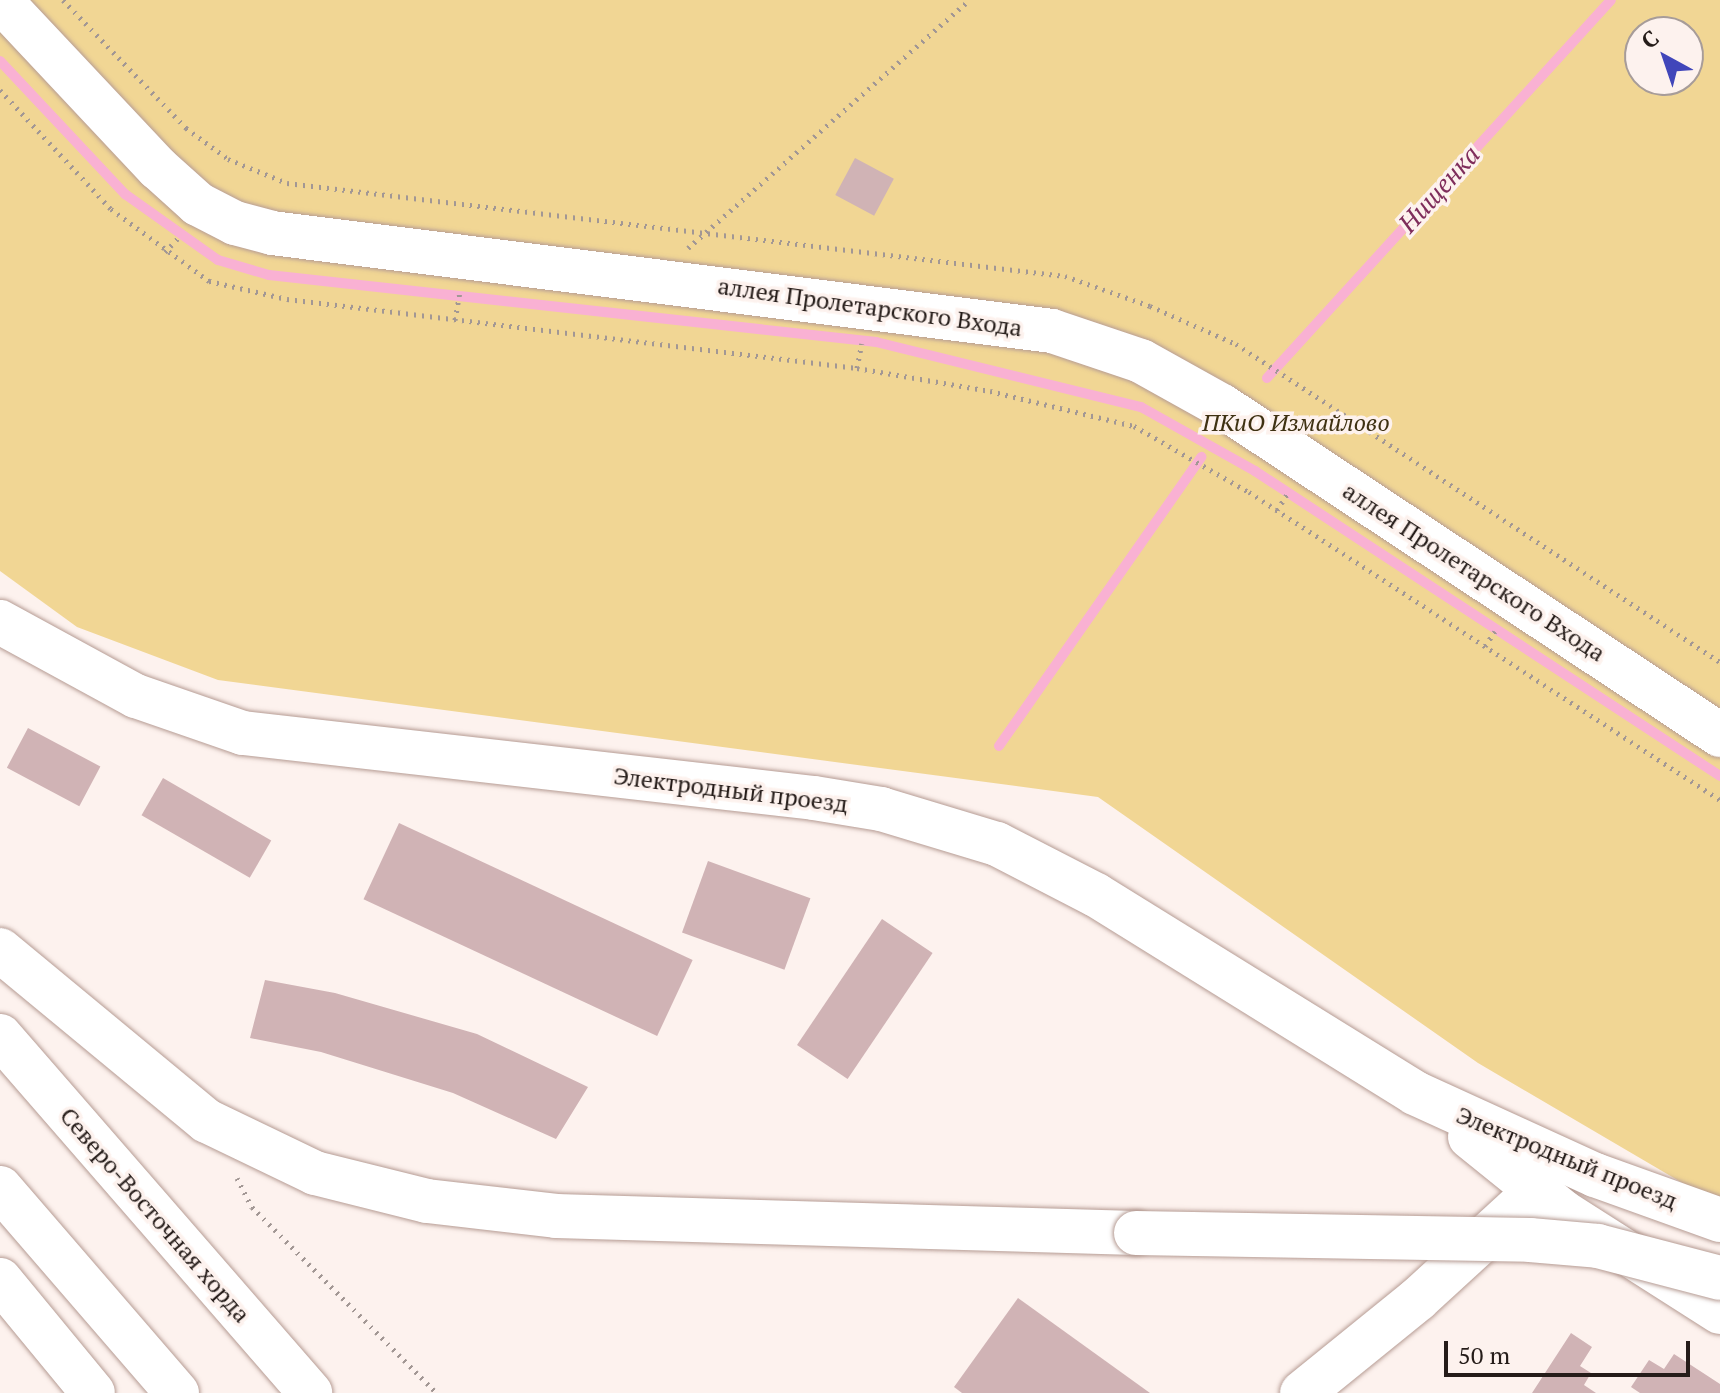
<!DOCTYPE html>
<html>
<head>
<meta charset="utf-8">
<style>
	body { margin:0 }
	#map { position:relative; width:1720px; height:1393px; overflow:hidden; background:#fdf2ee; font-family:"PT Serif",serif }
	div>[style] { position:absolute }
	.green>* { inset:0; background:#f1d694 }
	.stream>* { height:10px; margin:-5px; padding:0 5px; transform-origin:5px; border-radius:5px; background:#f9b1d3 }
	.building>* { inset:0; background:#d0b3b5; transform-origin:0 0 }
	.path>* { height:5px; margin-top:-2.5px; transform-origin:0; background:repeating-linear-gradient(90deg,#a29794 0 2px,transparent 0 8px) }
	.roads { filter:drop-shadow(0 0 2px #b69c94) drop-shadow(0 0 2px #b69c94) }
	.minor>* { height:44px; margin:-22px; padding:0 22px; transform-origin:22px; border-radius:22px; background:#fff }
	.major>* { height:44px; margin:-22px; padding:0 22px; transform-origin:22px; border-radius:22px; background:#fff }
	.bridges { filter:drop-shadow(0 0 2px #b69c94) drop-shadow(0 0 2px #b69c94) }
	.major-bridge>* { height:44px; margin:-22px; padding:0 22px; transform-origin:22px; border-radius:22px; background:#fff }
	span { translate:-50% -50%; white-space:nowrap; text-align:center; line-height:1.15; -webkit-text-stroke:7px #fdf2ee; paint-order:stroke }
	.street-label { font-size:24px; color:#251c19 }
	.park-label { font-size:24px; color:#3e3112; font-style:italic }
	.water-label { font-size:26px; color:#7f2d5b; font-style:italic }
	.north { position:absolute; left:1624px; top:16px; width:80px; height:80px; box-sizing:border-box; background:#fdf2ee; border:2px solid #a79c99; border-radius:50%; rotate:320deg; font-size:22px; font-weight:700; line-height:32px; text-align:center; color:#251c19 }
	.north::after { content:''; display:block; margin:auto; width:28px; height:36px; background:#4146ba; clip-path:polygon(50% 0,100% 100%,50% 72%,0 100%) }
	.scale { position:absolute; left:1444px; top:1341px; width:246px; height:36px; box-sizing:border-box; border:4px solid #251c19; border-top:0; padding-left:10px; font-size:24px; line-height:28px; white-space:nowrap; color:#251c19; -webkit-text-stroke:6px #fdf2ee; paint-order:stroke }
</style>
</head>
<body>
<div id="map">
	<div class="green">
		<i style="clip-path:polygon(evenodd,0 0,1720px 0,1720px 1205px,1478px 1063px,1098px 797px,218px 680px,77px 627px,0 571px,0 0,1640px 32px,1688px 32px,1688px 80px,1640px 80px,1640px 32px)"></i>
	</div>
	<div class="stream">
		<i style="left:0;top:61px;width:183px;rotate:46.8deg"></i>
		<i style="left:125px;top:194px;width:114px;rotate:35.4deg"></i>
		<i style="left:218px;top:260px;width:53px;rotate:16.4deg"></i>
		<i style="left:269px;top:275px;width:611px;rotate:6.3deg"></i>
		<i style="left:876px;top:342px;width:273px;rotate:13.8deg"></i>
		<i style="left:1141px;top:407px;width:131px;rotate:29.3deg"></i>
		<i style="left:1255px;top:471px;width:556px;rotate:33.26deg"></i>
		<i style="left:1267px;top:378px;width:511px;rotate:-47.7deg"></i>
		<i style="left:999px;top:746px;width:353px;rotate:-55deg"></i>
	</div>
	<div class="building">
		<i style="left:855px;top:158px;width:44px;height:42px;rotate:28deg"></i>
		<i style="left:28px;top:728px;width:82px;height:45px;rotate:28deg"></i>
		<i style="left:163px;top:778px;width:125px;height:43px;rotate:30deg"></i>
		<i style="left:399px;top:823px;width:324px;height:84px;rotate:25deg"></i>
		<i style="left:708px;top:861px;width:109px;height:76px;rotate:20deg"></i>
		<i style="left:882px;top:919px;width:61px;height:152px;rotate:34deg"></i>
		<i style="clip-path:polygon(265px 980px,335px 993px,477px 1034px,588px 1087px,556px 1139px,453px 1093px,321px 1052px,250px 1038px)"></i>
		<i style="clip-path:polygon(1018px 1298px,1150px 1393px,962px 1393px,954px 1387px)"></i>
		<i style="clip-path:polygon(1571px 1333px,1592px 1347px,1580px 1366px,1591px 1373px,1584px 1385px,1596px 1393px,1532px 1393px)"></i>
		<i style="clip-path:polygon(1674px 1354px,1720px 1384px,1720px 1393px,1640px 1393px,1631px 1387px,1649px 1360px,1664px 1369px)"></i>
	</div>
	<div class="path">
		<i style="left:63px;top:0;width:178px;rotate:46.1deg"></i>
		<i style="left:186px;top:128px;width:52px;rotate:36.4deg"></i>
		<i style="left:228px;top:159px;width:64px;rotate:22.1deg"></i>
		<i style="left:287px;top:183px;width:784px;rotate:6.82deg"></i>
		<i style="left:1065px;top:276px;width:90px;rotate:19.4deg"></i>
		<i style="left:1150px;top:306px;width:94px;rotate:23.8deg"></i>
		<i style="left:1236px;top:344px;width:579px;rotate:33.31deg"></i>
		<i style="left:0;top:90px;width:163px;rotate:47deg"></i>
		<i style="left:111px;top:209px;width:122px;rotate:36.3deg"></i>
		<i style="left:209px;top:281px;width:80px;rotate:13deg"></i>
		<i style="left:287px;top:299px;width:574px;rotate:6.9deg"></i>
		<i style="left:857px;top:368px;width:135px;rotate:9.8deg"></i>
		<i style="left:990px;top:391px;width:148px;rotate:13.7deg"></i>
		<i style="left:1134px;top:426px;width:133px;rotate:29.9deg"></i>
		<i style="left:1249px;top:492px;width:563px;rotate:33.18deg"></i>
		<i style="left:688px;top:248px;width:375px;rotate:-41.4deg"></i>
		<i style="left:165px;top:252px;width:23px;rotate:-47deg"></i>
		<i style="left:455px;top:320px;width:28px;rotate:-80deg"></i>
		<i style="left:857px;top:368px;width:25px;rotate:-79deg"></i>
		<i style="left:1277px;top:510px;width:20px;rotate:-57deg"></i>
		<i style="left:1485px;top:646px;width:18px;rotate:-56deg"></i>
		<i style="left:237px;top:1178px;width:33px;rotate:63deg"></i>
		<i style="left:252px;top:1207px;width:262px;rotate:45.2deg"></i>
	</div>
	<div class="roads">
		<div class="minor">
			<i style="left:0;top:0;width:231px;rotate:46.8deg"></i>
			<i style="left:158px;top:168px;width:54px;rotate:42deg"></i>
			<i style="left:198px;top:204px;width:42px;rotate:27.2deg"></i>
			<i style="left:235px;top:223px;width:38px;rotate:15deg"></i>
			<i style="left:272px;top:233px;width:786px;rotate:7.16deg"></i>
			<i style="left:1052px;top:331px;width:94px;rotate:18.6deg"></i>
			<i style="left:1141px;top:361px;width:93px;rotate:29.1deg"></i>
			<i style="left:1222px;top:406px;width:597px;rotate:33.45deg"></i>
			<i style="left:0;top:622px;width:155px;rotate:28.6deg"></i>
			<i style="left:136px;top:696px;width:113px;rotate:19.1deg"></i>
			<i style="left:243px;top:733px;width:575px;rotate:6.49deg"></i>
			<i style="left:814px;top:798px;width:68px;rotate:9.3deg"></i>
			<i style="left:881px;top:809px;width:121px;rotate:16.8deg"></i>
			<i style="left:997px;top:844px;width:111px;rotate:27.3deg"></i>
			<i style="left:1096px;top:895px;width:375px;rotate:31.8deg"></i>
			<i style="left:1415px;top:1093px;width:198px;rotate:24.5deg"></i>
			<i style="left:1595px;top:1175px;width:133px;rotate:19.8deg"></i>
			<i style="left:1470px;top:1137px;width:119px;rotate:38.9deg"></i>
			<i style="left:1563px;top:1212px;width:186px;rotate:32.5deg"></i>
			<i style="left:1302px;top:1393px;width:149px;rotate:-39deg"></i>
			<i style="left:1418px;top:1299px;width:160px;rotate:-42.5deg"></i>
		</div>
		<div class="major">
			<i style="left:0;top:950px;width:268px;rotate:39.6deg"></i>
			<i style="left:207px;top:1121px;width:120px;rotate:25.7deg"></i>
			<i style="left:315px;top:1173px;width:115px;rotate:14deg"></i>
			<i style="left:427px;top:1201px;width:130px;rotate:6.6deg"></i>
			<i style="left:556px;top:1216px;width:580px;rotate:1.68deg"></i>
			<i style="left:0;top:1036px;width:473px;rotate:49deg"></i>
			<i style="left:0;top:1188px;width:271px;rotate:49.2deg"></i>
			<i style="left:0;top:1280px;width:146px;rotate:50.5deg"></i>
		</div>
	</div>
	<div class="bridges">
		<div class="major-bridge">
			<i style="left:1136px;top:1233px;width:394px;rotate:1deg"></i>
			<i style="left:1530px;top:1240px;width:68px;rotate:5deg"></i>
			<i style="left:1598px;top:1246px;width:126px;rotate:14.7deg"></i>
		</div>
	</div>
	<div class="street-label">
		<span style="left:870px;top:307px;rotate:8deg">аллея Пролетарского Входа</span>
		<span style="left:1474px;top:572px;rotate:33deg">аллея Пролетарского Входа</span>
		<span style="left:731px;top:790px;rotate:7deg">Электродный проезд</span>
		<span style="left:1567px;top:1158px;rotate:22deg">Электродный проезд</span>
		<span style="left:155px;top:1215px;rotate:49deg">Северо-Восточная хорда</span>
	</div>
	<div class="park-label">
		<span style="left:1296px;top:423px">ПКиО Измайлово</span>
	</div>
	<div class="water-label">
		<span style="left:1439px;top:189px;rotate:-48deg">Нищенка</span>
	</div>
	<div class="north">С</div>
	<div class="scale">50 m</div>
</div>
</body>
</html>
